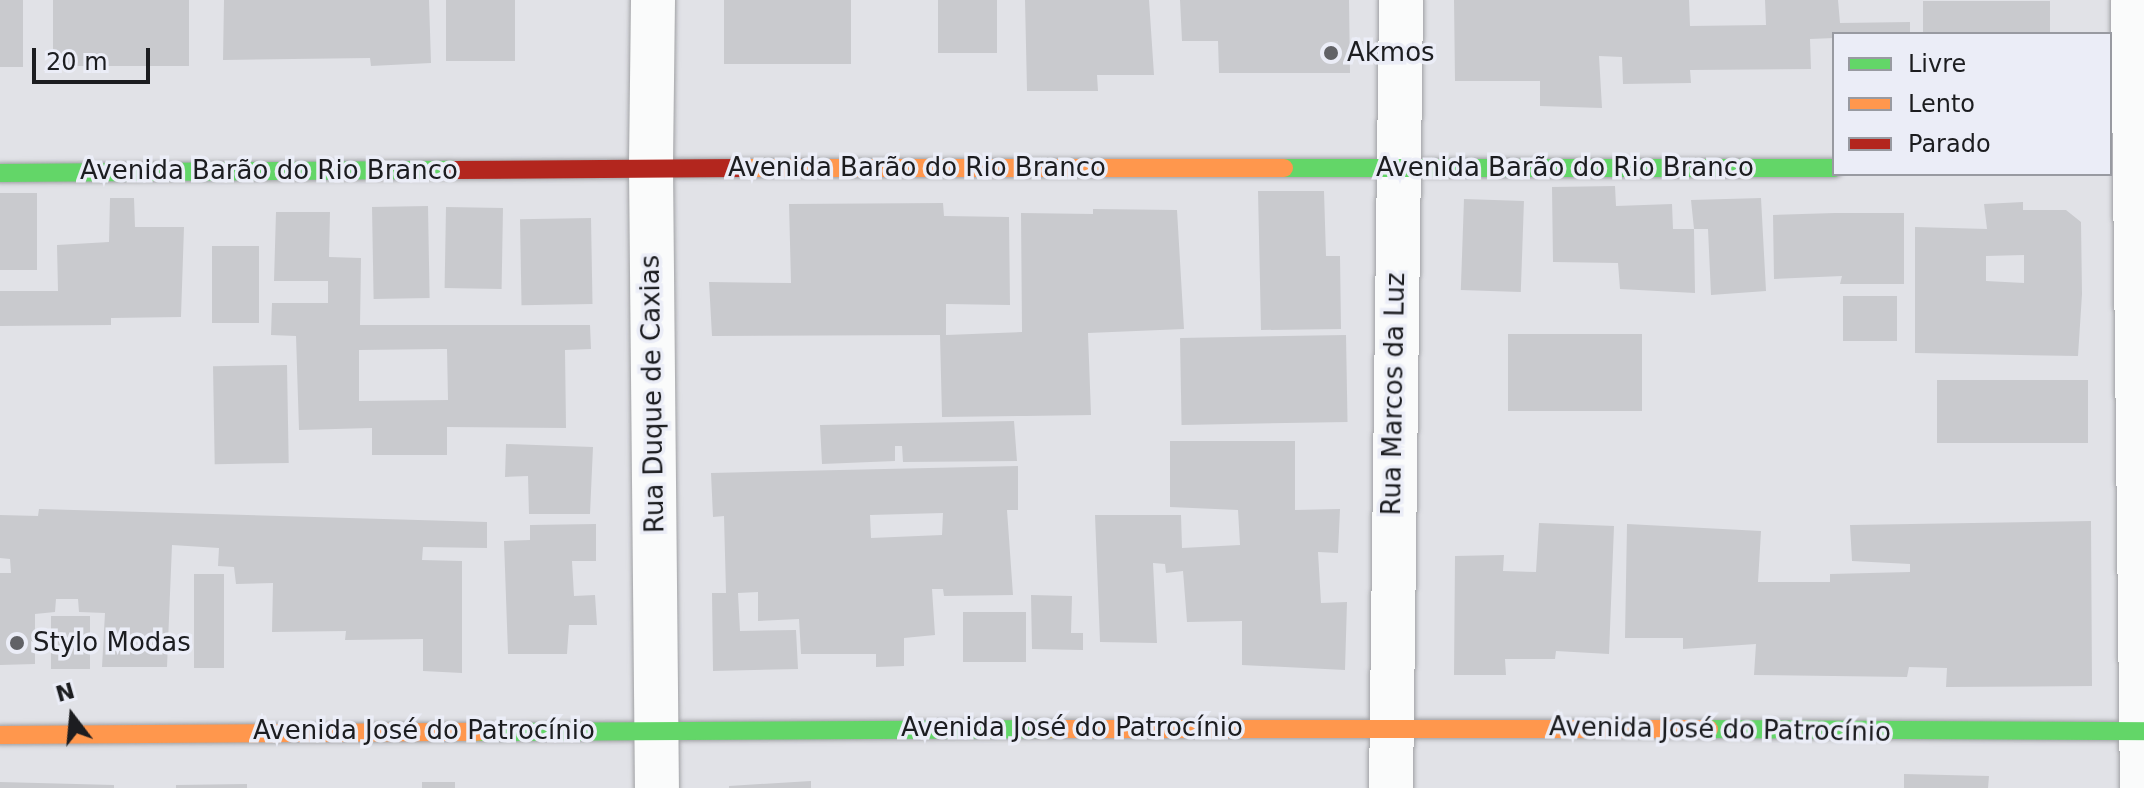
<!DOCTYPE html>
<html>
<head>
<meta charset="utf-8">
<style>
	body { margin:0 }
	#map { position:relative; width:2144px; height:788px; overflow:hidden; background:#e1e2e7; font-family:"DejaVu Sans",sans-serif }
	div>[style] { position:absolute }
	.building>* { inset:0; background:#c9cace; transform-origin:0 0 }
	.roads { filter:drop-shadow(0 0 2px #a0a1a4) drop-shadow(0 0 2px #a0a1a4) }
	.street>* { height:44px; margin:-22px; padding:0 22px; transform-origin:22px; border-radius:22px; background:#fafbfb }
	.fast>* { height:18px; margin:-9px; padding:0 9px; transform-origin:9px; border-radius:9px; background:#63d668 }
	.slow>* { height:18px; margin:-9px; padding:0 9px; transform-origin:9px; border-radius:9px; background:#ff974d }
	.jam>* { height:18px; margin:-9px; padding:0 9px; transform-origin:9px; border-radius:9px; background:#b3261e }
	.dots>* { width:22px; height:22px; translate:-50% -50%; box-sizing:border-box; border:4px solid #ebedf7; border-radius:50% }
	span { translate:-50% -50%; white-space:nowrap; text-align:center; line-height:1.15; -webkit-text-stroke:7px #ebedf7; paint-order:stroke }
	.poi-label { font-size:26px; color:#1c1d20 }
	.left { translate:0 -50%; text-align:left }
	.street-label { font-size:26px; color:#1c1d20 }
	.legend { position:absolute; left:1832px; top:32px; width:280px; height:144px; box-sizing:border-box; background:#ebedf7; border:2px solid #989aa1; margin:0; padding:10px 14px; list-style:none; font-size:24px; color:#1c1d20 }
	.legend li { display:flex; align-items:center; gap:16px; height:40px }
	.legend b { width:40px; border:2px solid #989aa1 }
	.north { position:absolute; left:32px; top:676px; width:80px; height:80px; -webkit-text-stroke:6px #ebedf7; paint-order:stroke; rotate:344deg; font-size:22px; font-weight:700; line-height:32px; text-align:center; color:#1c1d20 }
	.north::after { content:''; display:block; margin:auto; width:28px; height:36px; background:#1c1d20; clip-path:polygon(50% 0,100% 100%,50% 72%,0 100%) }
	.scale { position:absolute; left:32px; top:48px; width:118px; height:36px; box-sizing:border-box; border:4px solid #1c1d20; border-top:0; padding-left:10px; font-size:24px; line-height:28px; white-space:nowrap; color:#1c1d20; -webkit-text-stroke:6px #ebedf7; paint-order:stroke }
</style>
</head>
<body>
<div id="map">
	<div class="building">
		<i style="left:0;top:0;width:23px;height:67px"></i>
		<i style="left:53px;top:0;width:136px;height:66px"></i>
		<i style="clip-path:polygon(224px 0,429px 0,431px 63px,371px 66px,370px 58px,223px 60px)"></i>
		<i style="left:446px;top:0;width:69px;height:61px"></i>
		<i style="left:724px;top:0;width:127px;height:64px"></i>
		<i style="left:938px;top:0;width:59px;height:53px"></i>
		<i style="clip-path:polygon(1025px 0,1149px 0,1154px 75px,1097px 75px,1098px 91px,1027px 91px)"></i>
		<i style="clip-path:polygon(1180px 0,1349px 0,1350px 73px,1219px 73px,1218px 41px,1182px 41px)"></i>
		<i style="clip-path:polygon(1454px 0,1689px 0,1690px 26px,1766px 25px,1765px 0,1838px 0,1840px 23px,1910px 22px,1910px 34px,1834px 34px,1834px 38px,1810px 39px,1811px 69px,1690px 70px,1691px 83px,1623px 84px,1622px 57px,1599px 56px,1602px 108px,1540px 106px,1540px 81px,1455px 81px)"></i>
		<i style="left:1923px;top:1px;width:127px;height:33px"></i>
		<i style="clip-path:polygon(1615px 186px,1616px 206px,1672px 204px,1673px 229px,1694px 229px,1691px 200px,1761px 198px,1766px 291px,1711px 295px,1708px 229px,1694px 229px,1695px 293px,1620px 289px,1618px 263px,1553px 262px,1552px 187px)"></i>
		<i style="clip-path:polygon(1258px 191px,1324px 191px,1326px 256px,1340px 256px,1341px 329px,1261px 330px)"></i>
		<i style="left:37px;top:193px;width:77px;height:37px;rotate:90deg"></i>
		<i style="clip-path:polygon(110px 198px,134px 198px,135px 227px,184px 227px,181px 317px,111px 318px,111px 325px,0 326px,0 291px,58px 291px,57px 245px,109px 242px)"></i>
		<i style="left:1464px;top:199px;width:60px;height:91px;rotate:2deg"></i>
		<i style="clip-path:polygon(evenodd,2023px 202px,2023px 210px,2066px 210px,2081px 222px,2082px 294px,2078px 356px,1915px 353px,1915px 227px,1987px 229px,1984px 204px,2023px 202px,2024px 255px,2024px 283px,1986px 281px,1986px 256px,2024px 255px)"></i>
		<i style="clip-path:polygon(943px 203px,944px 216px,1009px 217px,1010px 305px,946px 304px,946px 335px,1022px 332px,1021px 213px,1093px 214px,1093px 209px,1177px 210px,1184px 329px,1088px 333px,1091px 415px,1025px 416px,942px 417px,940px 335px,712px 336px,709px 282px,791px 283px,789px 204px)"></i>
		<i style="left:428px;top:206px;width:92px;height:56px;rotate:89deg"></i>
		<i style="left:503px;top:208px;width:81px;height:57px;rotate:91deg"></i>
		<i style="clip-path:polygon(evenodd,276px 212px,330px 212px,329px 257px,361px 258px,360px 325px,590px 325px,591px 349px,565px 350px,566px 428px,447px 427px,447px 455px,372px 455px,372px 428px,299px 430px,296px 336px,271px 335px,272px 303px,328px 303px,328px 281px,274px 281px,276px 212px,441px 349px,447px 349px,448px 400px,359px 401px,359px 350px,441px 349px)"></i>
		<i style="clip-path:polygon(1835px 213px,1904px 213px,1904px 284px,1840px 284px,1842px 276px,1774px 279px,1773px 215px)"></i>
		<i style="left:591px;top:218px;width:86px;height:71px;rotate:89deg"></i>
		<i style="left:212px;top:246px;width:47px;height:77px"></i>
		<i style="left:1843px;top:296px;width:54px;height:45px"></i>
		<i style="left:1508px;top:334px;width:134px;height:77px"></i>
		<i style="left:1346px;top:335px;width:87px;height:166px;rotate:89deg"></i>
		<i style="left:287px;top:365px;width:98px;height:74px;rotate:89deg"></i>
		<i style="left:1937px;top:380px;width:151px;height:63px"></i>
		<i style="clip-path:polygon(1014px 421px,1017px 461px,903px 462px,902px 446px,895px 446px,895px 461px,822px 464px,820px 425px)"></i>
		<i style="clip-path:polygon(1170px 441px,1295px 441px,1295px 510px,1340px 509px,1338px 553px,1318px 552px,1321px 603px,1347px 602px,1345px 670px,1242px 665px,1242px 621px,1187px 622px,1183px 571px,1166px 573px,1165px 564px,1153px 563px,1157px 643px,1100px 642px,1095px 515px,1181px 515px,1182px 548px,1240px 545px,1238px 510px,1170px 507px)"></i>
		<i style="clip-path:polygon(506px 444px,593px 447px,590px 514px,529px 514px,528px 476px,505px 477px)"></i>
		<i style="clip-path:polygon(evenodd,1018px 466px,1018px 510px,1007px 510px,1013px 595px,944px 596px,943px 589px,932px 589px,935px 635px,904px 638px,904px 666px,876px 667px,876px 654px,801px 654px,799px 619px,758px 621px,758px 592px,738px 593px,740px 631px,796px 630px,798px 669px,713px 671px,712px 593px,726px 593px,724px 516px,713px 517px,711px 473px,1018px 466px,943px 513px,942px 535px,871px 538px,870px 515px,943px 513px)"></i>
		<i style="clip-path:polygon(39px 509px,487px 522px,487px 548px,423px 547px,422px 560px,462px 561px,462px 673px,423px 671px,423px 639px,345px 640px,346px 631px,272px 632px,273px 583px,236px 584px,234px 567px,218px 566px,219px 548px,172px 545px,167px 667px,102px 667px,105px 613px,79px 612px,78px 599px,56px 599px,55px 612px,35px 614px,35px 664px,0 665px,0 573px,11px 573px,10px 559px,0 558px,0 515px,38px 516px)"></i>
		<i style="clip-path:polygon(2091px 521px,2092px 686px,1946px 687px,1947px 668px,1909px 667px,1907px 677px,1754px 675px,1756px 644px,1683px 649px,1683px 638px,1625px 638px,1627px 524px,1761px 531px,1758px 582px,1830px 582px,1830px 574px,1910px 572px,1910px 564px,1852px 561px,1850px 525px)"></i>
		<i style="clip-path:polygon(1539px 523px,1614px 526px,1609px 654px,1556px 651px,1555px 659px,1505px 659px,1506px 675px,1454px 675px,1455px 556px,1504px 555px,1503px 571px,1536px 572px)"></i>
		<i style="clip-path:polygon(596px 524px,596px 561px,572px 561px,574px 596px,595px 595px,597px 625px,569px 625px,567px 654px,508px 654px,504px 541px,530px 540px,530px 525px)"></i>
		<i style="left:194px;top:574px;width:30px;height:94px"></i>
		<i style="clip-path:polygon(1031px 595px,1072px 596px,1071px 633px,1083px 633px,1083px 650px,1032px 649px)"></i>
		<i style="left:963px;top:612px;width:63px;height:50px"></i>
		<i style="left:90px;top:616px;width:53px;height:39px;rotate:90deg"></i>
		<i style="clip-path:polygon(1904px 774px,1989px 776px,1988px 788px,1904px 788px)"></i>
		<i style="clip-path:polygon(811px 781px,811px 788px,729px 788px,729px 786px)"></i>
		<i style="clip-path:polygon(0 782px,114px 785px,114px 788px,0 788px)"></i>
		<i style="left:422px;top:782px;width:33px;height:6px"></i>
		<i style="clip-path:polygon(247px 784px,247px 788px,176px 788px,176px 785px)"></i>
	</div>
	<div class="roads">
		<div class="street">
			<i style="left:653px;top:0;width:168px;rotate:90.7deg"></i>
			<i style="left:651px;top:168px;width:620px;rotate:89.45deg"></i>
			<i style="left:2133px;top:0;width:788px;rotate:89.35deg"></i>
			<i style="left:1391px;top:788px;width:788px;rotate:-89.27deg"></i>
		</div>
		<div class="fast">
			<i style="left:1284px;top:168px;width:550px"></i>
			<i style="left:0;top:173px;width:453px;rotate:-0.4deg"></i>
			<i style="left:1709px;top:729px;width:435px;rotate:0.3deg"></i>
			<i style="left:479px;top:732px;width:574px;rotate:-0.3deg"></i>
		</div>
		<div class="slow">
			<i style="left:740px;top:168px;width:544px"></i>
			<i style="left:1053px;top:729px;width:656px"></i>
			<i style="left:0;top:735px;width:479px;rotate:-0.4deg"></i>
		</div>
		<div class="jam">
			<i style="left:453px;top:170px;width:287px;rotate:-0.4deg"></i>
		</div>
	</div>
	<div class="dots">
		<i style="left:1331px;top:53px;background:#616266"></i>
		<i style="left:17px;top:643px;background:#616266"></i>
	</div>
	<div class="poi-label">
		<span class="left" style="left:1347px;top:53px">Akmos</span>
		<span class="left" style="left:33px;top:643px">Stylo Modas</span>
	</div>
	<div class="street-label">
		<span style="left:917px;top:168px">Avenida Barão do Rio Branco</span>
		<span style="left:1565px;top:168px">Avenida Barão do Rio Branco</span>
		<span style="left:269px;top:171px">Avenida Barão do Rio Branco</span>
		<span style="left:653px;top:394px;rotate:-91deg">Rua Duque de Caxias</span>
		<span style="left:1394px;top:394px;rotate:-89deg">Rua Marcos da Luz</span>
		<span style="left:1072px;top:728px">Avenida José do Patrocínio</span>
		<span style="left:1720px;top:730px;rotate:1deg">Avenida José do Patrocínio</span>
		<span style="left:424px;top:731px">Avenida José do Patrocínio</span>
	</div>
	<ul class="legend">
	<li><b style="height:10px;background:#63d668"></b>Livre</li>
	<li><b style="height:10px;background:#ff974d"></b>Lento</li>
	<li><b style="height:10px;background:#b3261e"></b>Parado</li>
	</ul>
	<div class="north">N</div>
	<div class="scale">20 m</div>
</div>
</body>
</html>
